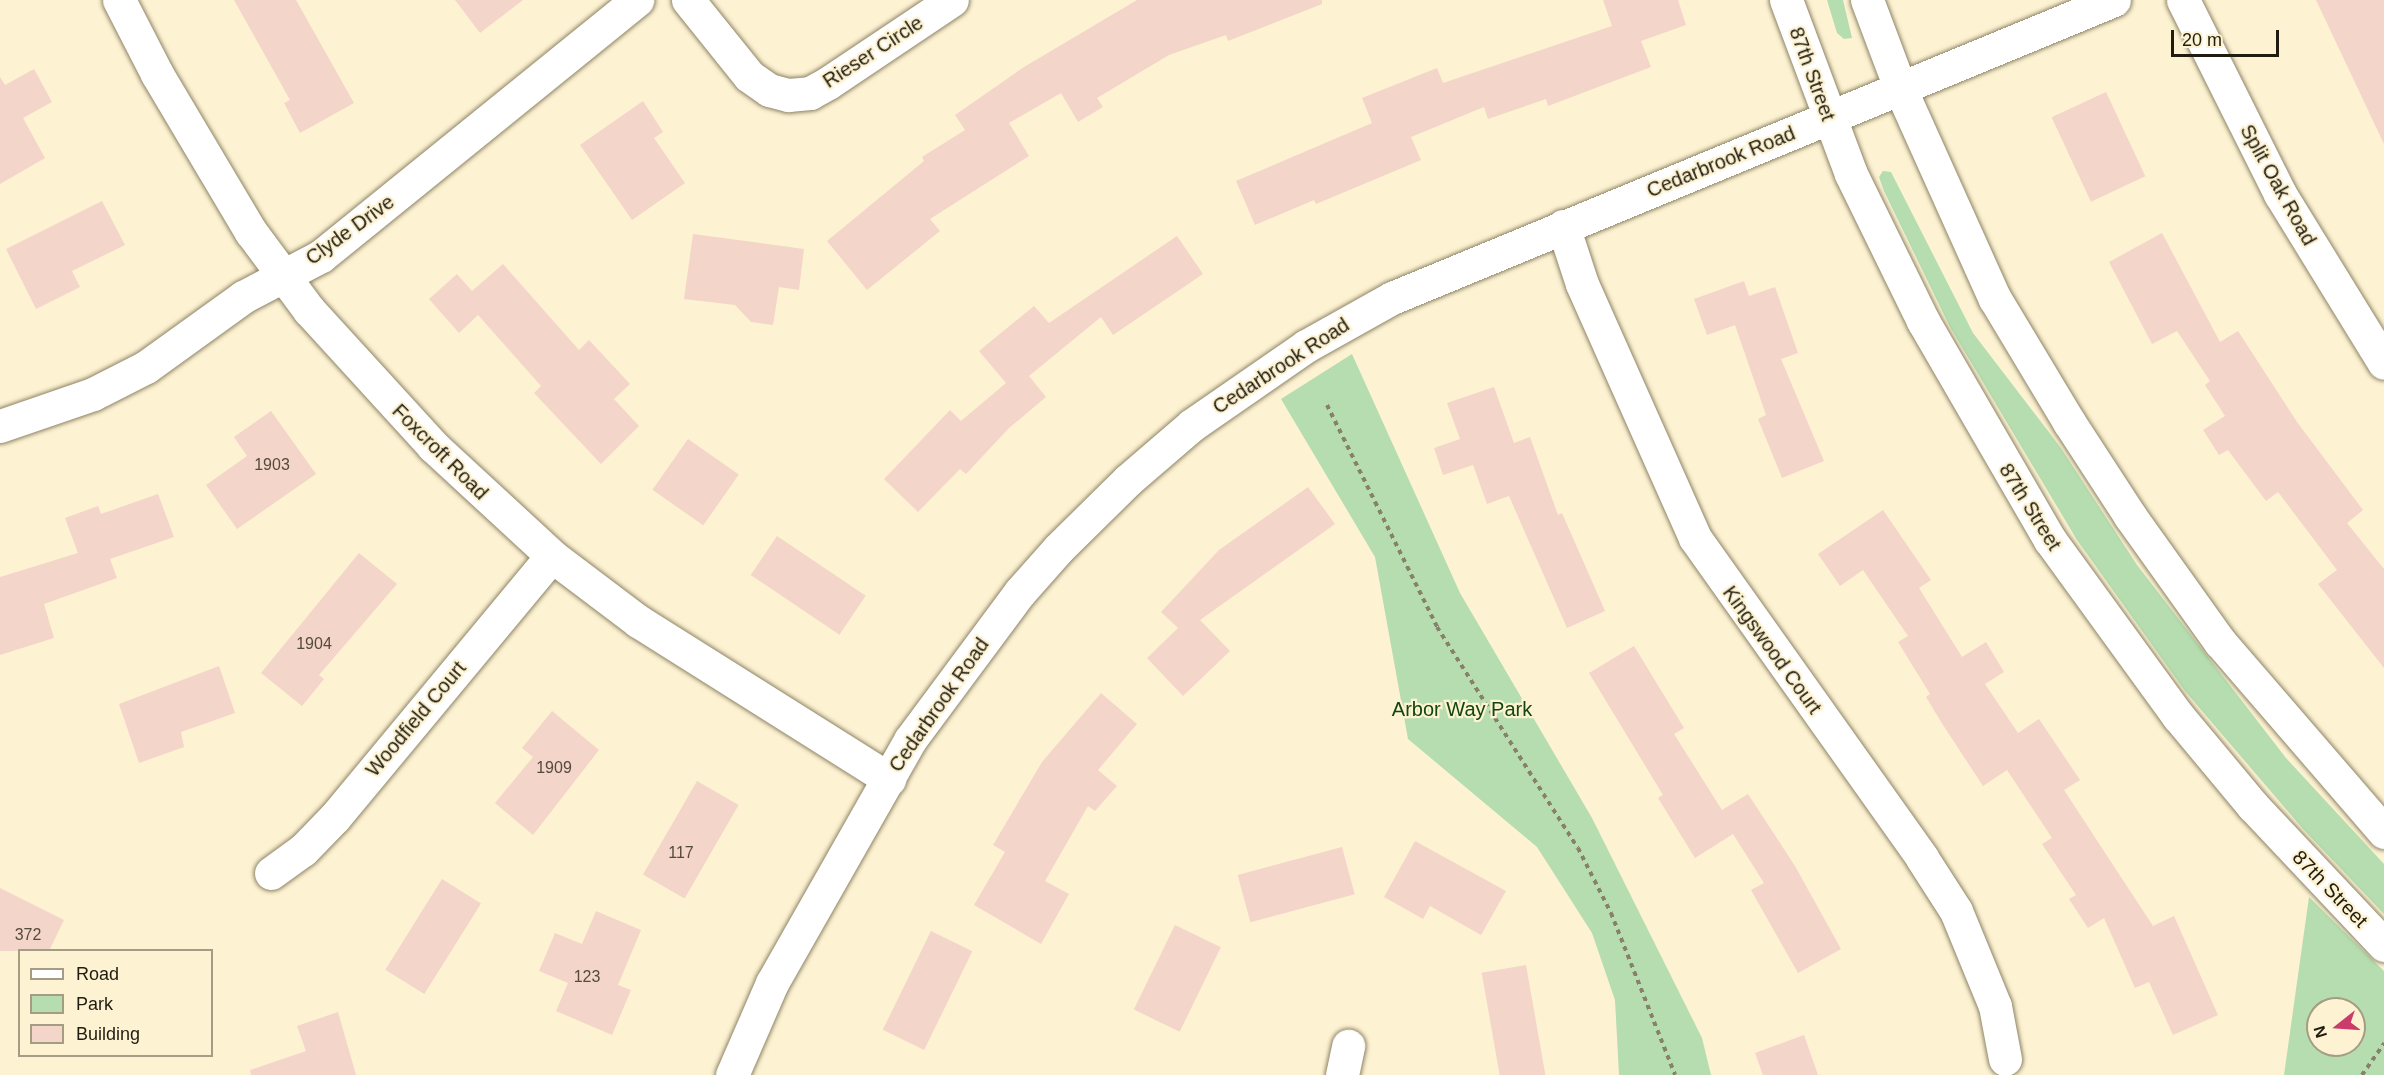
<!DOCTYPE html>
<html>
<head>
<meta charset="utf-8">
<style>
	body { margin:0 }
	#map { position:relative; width:2384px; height:1075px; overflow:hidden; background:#fdf2d2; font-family:Arial,sans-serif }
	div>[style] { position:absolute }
	.green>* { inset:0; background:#b5ddb0 }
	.building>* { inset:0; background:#f4d5c9; transform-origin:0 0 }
	.path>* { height:4px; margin-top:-2px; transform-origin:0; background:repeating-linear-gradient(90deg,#87806b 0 4.5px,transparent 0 9px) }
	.roads { filter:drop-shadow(0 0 2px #8d8466) drop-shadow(0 0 2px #8d8466) }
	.minor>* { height:33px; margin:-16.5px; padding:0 16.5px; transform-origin:16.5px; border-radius:16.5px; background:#fff }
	span { translate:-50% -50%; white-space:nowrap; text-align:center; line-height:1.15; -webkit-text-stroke:4.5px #fdf2d2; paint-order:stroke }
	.number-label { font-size:16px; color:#554a3e }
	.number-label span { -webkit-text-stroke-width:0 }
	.street-label { font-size:20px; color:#201c10 }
	.park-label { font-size:20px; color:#11460e }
	.legend { position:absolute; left:18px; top:949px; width:195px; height:108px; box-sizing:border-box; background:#fdf2d2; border:2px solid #a59c84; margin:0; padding:8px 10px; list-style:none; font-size:18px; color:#201c10 }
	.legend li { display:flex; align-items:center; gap:12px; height:30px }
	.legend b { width:30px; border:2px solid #a59c84 }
	.north { position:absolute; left:2306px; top:997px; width:60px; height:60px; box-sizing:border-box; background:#fdf2d2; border:2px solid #a59c84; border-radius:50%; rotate:253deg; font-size:16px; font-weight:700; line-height:24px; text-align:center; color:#201c10 }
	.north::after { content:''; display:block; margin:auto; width:21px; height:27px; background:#ca3d6b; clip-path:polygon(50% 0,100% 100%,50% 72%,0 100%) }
	.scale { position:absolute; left:2171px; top:30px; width:108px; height:27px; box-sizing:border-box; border:3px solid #201c10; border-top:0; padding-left:8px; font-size:18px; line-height:21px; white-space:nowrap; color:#201c10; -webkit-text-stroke:4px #fdf2d2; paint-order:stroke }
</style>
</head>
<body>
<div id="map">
	<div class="green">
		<i style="clip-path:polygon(1827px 0,1843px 0,1852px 38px,1844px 39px,1837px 33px)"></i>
		<i style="clip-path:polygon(1883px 171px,1891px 172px,1973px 333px,2061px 448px,2137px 565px,2286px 758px,2384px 864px,2384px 914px,2303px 829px,2185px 691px,2077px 540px,1950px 327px,1884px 191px,1879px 177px)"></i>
		<i style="clip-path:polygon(1352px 354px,1460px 593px,1592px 818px,1702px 1038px,1711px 1075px,1619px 1075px,1615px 1000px,1592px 933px,1537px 847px,1408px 739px,1375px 557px,1281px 399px)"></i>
		<i style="clip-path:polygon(evenodd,2309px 897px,2384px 971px,2384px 1075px,2284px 1075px,2309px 897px,2318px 1009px,2354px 1009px,2354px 1045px,2318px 1045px,2318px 1009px)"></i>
	</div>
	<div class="building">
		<i style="clip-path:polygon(234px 0,296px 0,354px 103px,300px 133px,284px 103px,290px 100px)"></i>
		<i style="clip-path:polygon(455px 0,523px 0,480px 33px)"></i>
		<i style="clip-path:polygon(1137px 0,1322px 0,1322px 4px,1228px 41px,1226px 35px,1169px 55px,1097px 98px,1103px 107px,1078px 122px,1061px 93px,1009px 123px,1029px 156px,930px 219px,940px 231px,867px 290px,827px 241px,924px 161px,922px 157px,965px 130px,955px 115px,1024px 67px)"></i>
		<i style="clip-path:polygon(1603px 0,1678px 0,1686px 25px,1641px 41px,1651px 67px,1548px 106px,1546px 99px,1488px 119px,1484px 107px,1411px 137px,1421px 160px,1316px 204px,1314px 200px,1255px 225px,1236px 181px,1372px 123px,1362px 98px,1437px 68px,1443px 83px,1612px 26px)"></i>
		<i style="clip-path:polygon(2316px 0,2384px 0,2384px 144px)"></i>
		<i style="clip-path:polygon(34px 69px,52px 102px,23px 118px,45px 158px,0 184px,0 77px,5px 85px)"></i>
		<i style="left:2106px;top:92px;width:93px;height:60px;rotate:65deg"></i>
		<i style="clip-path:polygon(643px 101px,663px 132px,654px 138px,685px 183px,632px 220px,580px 145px)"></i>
		<i style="clip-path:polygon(102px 201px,125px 245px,72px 271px,80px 287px,36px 309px,6px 249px)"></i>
		<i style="clip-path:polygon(2162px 233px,2220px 342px,2238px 331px,2297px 422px,2363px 510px,2347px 523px,2384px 569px,2384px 668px,2318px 584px,2337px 570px,2278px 492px,2266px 501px,2228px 450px,2219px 455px,2203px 430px,2225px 416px,2205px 385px,2210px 381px,2177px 331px,2152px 344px,2109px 262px)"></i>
		<i style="clip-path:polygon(693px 234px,804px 249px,799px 290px,779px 287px,773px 325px,751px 322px,735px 305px,684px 299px)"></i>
		<i style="clip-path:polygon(1177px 236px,1203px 274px,1113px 335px,1101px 317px,1029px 376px,1046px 397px,1009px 428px,966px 474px,960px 469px,918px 512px,884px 479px,950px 410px,961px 421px,1006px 383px,979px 351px,1034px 306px,1049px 323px)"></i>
		<i style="clip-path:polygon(503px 264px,579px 350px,589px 340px,630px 384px,614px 399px,639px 426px,601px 464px,534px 393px,541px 386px,478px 315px,459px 333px,429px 299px,457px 274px,472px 291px)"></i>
		<i style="clip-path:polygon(1744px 281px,1749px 296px,1775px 287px,1798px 353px,1781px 359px,1824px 461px,1782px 478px,1758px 419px,1766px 415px,1735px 325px,1707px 335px,1694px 299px)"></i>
		<i style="clip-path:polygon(1494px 387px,1514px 443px,1530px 437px,1558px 515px,1562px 513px,1605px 611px,1567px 628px,1509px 496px,1487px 504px,1473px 465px,1443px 475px,1434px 448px,1460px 439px,1447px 403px)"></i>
		<i style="clip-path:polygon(271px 411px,316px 474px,237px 529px,206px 485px,247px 456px,234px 437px)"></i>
		<i style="left:688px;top:439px;width:62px;height:62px;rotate:35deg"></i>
		<i style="clip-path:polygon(1308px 487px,1335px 524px,1200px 620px,1230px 651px,1183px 696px,1147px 658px,1178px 628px,1161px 612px,1219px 550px)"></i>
		<i style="clip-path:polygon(158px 494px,174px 537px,110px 559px,117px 578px,44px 604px,54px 638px,0 655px,0 577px,78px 553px,65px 518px,98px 506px,101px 514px)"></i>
		<i style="clip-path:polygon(1883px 510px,1931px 580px,1919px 588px,1962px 657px,1986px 642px,2004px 672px,1985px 684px,2018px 733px,2039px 719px,2080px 780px,2064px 790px,2153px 926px,2174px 916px,2218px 1015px,2173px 1035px,2149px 982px,2135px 988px,2104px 918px,2088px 928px,2069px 899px,2076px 895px,2042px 844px,2052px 838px,2007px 770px,1983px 786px,1943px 725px,1926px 697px,1930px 694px,1898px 642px,1908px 636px,1863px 570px,1840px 586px,1818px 554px)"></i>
		<i style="left:777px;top:536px;width:107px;height:47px;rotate:34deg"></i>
		<i style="clip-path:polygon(359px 553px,397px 584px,319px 675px,324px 679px,302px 706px,261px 673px)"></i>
		<i style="clip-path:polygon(1634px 646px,1684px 728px,1674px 734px,1722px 810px,1748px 794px,1795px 866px,1841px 949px,1798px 973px,1751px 890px,1764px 883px,1733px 834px,1695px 858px,1658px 798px,1663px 795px,1589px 673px)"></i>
		<i style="clip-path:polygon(219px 666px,235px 713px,181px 732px,184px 747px,139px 763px,119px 704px)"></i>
		<i style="clip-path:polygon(1101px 693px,1137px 724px,1098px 770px,1117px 786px,1095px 811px,1088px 806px,1045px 881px,1069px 894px,1041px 944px,974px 905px,1005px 852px,993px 845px,1042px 762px)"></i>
		<i style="clip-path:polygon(552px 711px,599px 750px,533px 835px,495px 803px,533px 757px,522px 748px)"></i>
		<i style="left:697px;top:781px;width:48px;height:108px;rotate:30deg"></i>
		<i style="clip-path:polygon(1415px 841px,1506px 891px,1481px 935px,1430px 906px,1423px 919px,1384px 897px)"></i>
		<i style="left:1342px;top:847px;width:49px;height:108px;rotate:75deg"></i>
		<i style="left:442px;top:879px;width:46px;height:107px;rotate:32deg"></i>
		<i style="clip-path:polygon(0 888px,64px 920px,49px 951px,0 951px)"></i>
		<i style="clip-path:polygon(596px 911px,641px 930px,618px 985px,631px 990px,612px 1035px,556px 1011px,568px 983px,539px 971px,555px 933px,582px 944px)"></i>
		<i style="left:1175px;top:925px;width:51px;height:94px;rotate:26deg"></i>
		<i style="left:931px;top:931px;width:46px;height:110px;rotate:26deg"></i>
		<i style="left:1526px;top:965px;width:112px;height:45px;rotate:80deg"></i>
		<i style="clip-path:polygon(338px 1012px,356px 1075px,251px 1075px,250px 1070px,306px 1051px,297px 1026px)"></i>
		<i style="clip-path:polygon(1804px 1035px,1818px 1075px,1763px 1075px,1755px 1053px)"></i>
	</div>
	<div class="path">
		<i style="left:1327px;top:405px;width:248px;rotate:63.6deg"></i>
		<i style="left:1437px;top:627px;width:262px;rotate:57.5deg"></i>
		<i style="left:1578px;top:848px;width:73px;rotate:63.1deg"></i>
		<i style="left:1611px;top:913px;width:174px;rotate:68.4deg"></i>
		<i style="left:2362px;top:1075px;width:39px;rotate:-55deg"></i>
	</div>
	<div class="roads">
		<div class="minor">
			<i style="left:119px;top:0;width:83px;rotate:62.8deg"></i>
			<i style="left:157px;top:74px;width:184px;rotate:59.3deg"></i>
			<i style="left:251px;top:232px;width:97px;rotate:53.4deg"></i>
			<i style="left:309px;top:310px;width:184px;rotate:47.6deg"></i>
			<i style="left:433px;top:446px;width:162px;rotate:42.7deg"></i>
			<i style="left:552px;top:556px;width:108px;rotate:37.1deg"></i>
			<i style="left:638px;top:621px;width:297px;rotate:32.2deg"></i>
			<i style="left:688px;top:0;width:97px;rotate:51.2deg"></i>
			<i style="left:749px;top:76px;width:24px;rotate:35deg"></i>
			<i style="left:769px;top:90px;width:20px;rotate:15deg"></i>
			<i style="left:788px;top:95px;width:22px;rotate:-5deg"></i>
			<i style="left:810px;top:93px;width:21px;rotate:-29deg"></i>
			<i style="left:828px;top:83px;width:149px;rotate:-33.8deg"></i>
			<i style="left:1786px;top:0;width:186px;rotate:69.5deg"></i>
			<i style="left:1851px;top:174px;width:164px;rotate:63.9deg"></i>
			<i style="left:1923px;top:321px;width:253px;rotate:59.9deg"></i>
			<i style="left:2050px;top:540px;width:218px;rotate:54deg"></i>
			<i style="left:2178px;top:716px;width:117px;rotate:50.2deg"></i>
			<i style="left:2253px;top:806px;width:191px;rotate:46.7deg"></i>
			<i style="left:1867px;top:0;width:94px;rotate:69.4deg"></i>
			<i style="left:1900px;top:88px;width:231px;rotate:65.8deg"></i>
			<i style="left:1995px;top:299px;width:144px;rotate:59deg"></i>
			<i style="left:2069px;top:422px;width:112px;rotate:57deg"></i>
			<i style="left:2130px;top:516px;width:155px;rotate:54.5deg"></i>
			<i style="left:2220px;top:642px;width:251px;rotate:49.2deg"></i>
			<i style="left:2183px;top:0;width:217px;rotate:63.4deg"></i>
			<i style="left:2280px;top:194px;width:198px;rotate:58.4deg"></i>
			<i style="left:1563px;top:226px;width:61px;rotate:71.9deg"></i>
			<i style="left:1582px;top:284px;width:278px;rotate:66deg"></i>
			<i style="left:1695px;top:538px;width:392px;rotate:54.6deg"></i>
			<i style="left:1922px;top:858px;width:63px;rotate:57.3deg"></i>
			<i style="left:1956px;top:911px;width:103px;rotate:67.7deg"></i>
			<i style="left:1995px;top:1006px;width:54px;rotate:79.3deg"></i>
			<i style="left:0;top:426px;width:98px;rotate:-19deg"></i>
			<i style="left:93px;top:394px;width:59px;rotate:-27deg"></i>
			<i style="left:146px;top:367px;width:120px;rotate:-35.8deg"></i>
			<i style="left:243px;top:297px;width:88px;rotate:-27.7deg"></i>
			<i style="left:321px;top:256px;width:407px;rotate:-39deg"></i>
			<i style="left:271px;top:873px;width:39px;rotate:-36deg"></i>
			<i style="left:303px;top:850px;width:46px;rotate:-45.9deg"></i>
			<i style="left:335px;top:817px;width:339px;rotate:-50.3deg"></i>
			<i style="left:732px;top:1075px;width:100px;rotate:-66.5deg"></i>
			<i style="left:772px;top:983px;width:279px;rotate:-60.4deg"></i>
			<i style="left:910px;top:740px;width:184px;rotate:-53.4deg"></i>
			<i style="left:1020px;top:592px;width:57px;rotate:-48.5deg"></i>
			<i style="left:1058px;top:549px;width:98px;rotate:-44.6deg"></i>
			<i style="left:1128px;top:480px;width:84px;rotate:-40.7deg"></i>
			<i style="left:1192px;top:425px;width:139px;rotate:-34.7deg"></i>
			<i style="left:1306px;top:346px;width:98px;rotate:-29.2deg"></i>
			<i style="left:1392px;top:298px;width:781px;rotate:-22.43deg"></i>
			<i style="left:1342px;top:1075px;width:30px;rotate:-78deg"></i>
		</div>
	</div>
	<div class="number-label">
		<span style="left:272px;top:465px">1903</span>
		<span style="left:314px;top:644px">1904</span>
		<span style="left:554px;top:768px">1909</span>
		<span style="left:681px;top:853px">117</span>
		<span style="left:28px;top:935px">372</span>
		<span style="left:587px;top:977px">123</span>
	</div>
	<div class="street-label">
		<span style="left:873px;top:52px;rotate:-33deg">Rieser Circle</span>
		<span style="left:1812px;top:74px;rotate:70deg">87th Street</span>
		<span style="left:1721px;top:162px;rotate:-22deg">Cedarbrook Road</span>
		<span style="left:2278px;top:185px;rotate:61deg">Split Oak Road</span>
		<span style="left:350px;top:230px;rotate:-36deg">Clyde Drive</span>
		<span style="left:1281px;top:366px;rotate:-33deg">Cedarbrook Road</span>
		<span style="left:440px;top:452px;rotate:45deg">Foxcroft Road</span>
		<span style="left:2030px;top:507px;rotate:58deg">87th Street</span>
		<span style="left:1772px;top:650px;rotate:54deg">Kingswood Court</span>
		<span style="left:939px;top:705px;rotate:-55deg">Cedarbrook Road</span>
		<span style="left:416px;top:719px;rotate:-50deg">Woodfield Court</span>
		<span style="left:2330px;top:889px;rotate:46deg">87th Street</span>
	</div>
	<div class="park-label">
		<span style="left:1462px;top:709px">Arbor Way Park</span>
	</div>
	<ul class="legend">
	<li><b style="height:8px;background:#fff"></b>Road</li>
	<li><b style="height:16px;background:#b5ddb0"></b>Park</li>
	<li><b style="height:16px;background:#f4d5c9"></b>Building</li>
	</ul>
	<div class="north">N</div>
	<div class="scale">20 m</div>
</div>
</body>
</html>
